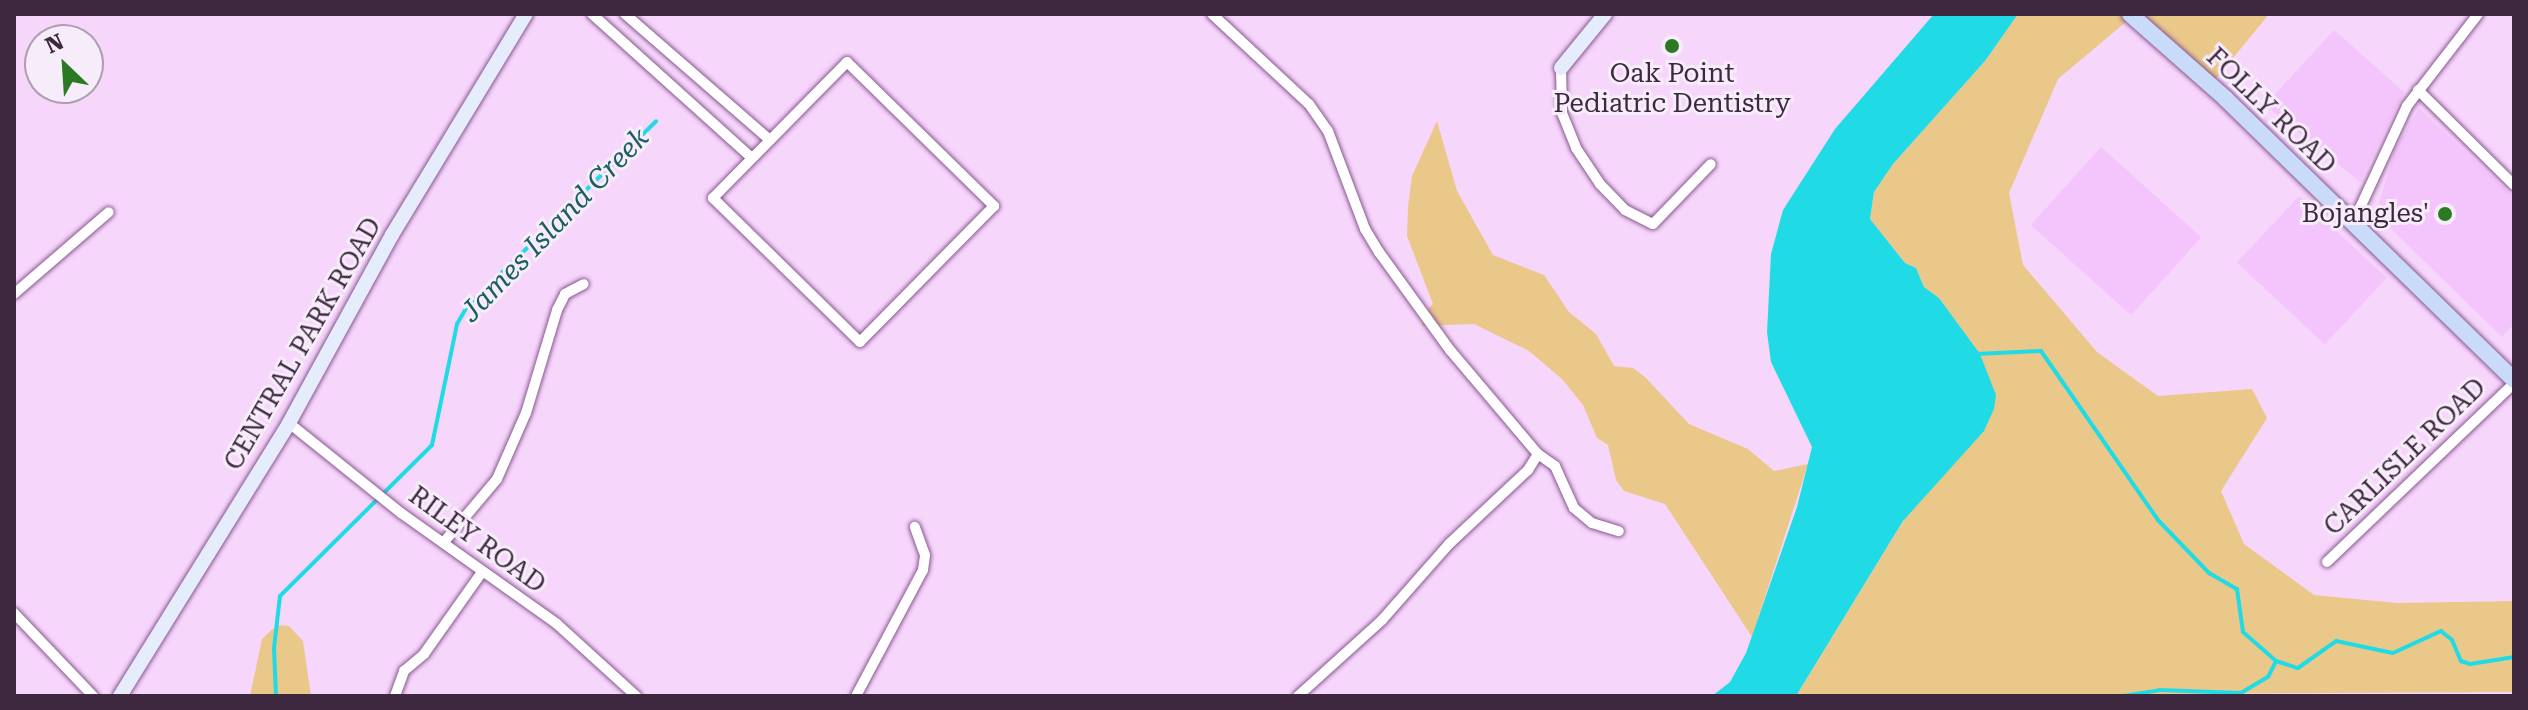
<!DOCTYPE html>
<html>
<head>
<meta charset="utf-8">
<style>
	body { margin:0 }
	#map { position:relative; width:2528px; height:710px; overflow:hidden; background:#f7d6fc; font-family:"Roboto Serif",serif }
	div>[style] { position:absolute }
	.built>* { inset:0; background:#f4c5fc; transform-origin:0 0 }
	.green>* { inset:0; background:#eac88a }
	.water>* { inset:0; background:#20dbe6 }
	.stream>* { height:4px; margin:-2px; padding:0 2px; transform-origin:2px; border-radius:2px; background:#20dbe6 }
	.roads { filter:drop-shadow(0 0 2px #885890) drop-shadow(0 0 2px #885890) }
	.street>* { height:10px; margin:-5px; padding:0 5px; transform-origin:5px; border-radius:5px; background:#fff }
	.secondary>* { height:14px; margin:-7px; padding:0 7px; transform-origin:7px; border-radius:7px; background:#e5edfc }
	.primary>* { height:16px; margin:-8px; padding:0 8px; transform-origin:8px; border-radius:8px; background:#cadbfa }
	.dots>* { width:22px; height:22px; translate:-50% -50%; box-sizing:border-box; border:4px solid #f7ecf9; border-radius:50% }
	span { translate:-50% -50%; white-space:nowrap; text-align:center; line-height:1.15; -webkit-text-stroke:6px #f7ecf9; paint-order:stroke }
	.poi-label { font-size:26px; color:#3d2840 }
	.right { translate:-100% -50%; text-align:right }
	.street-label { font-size:26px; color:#3d2840 }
	.water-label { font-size:28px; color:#1a5e62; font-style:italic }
	.frame { position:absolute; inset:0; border:16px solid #3d2840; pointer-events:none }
	.north { position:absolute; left:24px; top:24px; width:80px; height:80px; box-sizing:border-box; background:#f7ecf9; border:2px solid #ad9eaf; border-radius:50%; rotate:335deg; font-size:22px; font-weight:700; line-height:32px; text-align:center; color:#3d2840 }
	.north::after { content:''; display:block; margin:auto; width:28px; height:36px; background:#2b7a23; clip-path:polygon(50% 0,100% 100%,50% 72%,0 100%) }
</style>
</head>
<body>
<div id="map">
	<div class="built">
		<i style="clip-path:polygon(2334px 30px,2404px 92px,2360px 182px,2265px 105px)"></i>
		<i style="clip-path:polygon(2419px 108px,2514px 197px,2514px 324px,2502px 337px,2376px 214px,2395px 149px)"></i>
		<i style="left:2101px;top:147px;width:135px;height:105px;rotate:42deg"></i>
		<i style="left:2299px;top:196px;width:120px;height:91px;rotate:43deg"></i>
	</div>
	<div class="green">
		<i style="clip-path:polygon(2018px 14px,2269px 14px,2211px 85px,2133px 16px,2058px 79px,2009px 193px,2023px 265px,2097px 352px,2158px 396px,2252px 389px,2267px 418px,2221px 491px,2244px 544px,2314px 595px,2397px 603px,2514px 601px,2514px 692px,1796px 696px,1905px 518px,1996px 395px,1939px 298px,1924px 287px,1916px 268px,1905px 263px,1870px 219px,1874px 192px,1893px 164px,1985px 61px)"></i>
		<i style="clip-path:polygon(1437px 121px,1457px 191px,1493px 255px,1544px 275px,1569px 312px,1596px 334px,1614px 366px,1633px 368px,1645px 377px,1689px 424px,1748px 449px,1774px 471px,1808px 464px,1752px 637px,1665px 504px,1624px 491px,1616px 480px,1608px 445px,1597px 438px,1583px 405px,1562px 379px,1529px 351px,1474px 324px,1422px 326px,1423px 314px,1433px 304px,1407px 236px,1408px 207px,1412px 176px)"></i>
		<i style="clip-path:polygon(277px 625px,289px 626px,303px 641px,311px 696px,250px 696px,262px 639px)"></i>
	</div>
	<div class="water">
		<i style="clip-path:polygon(1934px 14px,2018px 14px,1985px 61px,1893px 164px,1874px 192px,1870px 219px,1905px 263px,1916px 268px,1924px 287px,1939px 298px,1980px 354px,1996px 395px,1994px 409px,1984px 431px,1903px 521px,1796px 696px,1712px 696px,1730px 682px,1746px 653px,1797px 507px,1812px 447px,1771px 362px,1767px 332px,1771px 254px,1783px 210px,1835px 129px)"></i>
	</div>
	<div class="stream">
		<i style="left:1976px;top:354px;width:65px;rotate:-2.6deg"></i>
		<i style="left:2041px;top:351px;width:206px;rotate:55.3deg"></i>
		<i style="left:2158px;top:520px;width:74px;rotate:46.1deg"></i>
		<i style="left:2209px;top:573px;width:32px;rotate:30deg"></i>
		<i style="left:2237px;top:589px;width:43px;rotate:82.1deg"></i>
		<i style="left:2243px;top:632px;width:44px;rotate:41.3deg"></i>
		<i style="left:2276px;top:661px;width:23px;rotate:18deg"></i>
		<i style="left:2298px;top:668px;width:47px;rotate:-35.4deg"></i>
		<i style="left:2336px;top:641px;width:58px;rotate:11.9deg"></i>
		<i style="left:2393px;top:653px;width:53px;rotate:-24.6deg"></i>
		<i style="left:2441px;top:631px;width:14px;rotate:39deg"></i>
		<i style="left:2452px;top:640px;width:23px;rotate:67deg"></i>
		<i style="left:2461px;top:661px;width:9px;rotate:18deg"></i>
		<i style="left:2470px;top:664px;width:45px;rotate:-9deg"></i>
		<i style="left:276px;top:696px;width:48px;rotate:-92.4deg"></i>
		<i style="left:274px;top:648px;width:52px;rotate:-83.4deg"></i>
		<i style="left:280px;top:596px;width:214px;rotate:-44.8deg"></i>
		<i style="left:432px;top:445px;width:124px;rotate:-78.3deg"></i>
		<i style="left:457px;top:324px;width:20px;rotate:-60deg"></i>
		<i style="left:467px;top:307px;width:265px;rotate:-44.5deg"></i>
		<i style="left:2123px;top:696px;width:36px;rotate:-9deg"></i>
		<i style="left:2159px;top:690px;width:82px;rotate:2.1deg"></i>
		<i style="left:2241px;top:693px;width:31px;rotate:-31deg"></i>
		<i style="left:2268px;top:677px;width:18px;rotate:-63deg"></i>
	</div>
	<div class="roads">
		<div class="street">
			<i style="left:592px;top:14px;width:215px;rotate:42deg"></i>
			<i style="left:625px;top:14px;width:192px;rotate:41deg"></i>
			<i style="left:1212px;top:14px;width:132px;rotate:42.9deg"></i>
			<i style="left:1309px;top:104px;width:33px;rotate:55deg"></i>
			<i style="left:1328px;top:131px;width:105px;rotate:69.3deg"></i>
			<i style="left:1365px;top:229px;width:27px;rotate:59deg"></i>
			<i style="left:1379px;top:252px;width:121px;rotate:54.1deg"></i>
			<i style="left:1450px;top:350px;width:136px;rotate:49.8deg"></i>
			<i style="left:1538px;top:454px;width:21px;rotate:35deg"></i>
			<i style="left:1555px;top:466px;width:46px;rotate:65.7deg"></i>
			<i style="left:1574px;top:508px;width:23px;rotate:40deg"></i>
			<i style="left:1592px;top:523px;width:28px;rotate:17deg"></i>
			<i style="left:847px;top:62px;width:206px;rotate:44.4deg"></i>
			<i style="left:994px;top:206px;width:191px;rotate:134.6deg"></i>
			<i style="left:860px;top:342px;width:206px;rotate:-135.6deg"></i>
			<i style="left:713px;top:198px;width:191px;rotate:-45.4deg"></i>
			<i style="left:1561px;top:68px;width:45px;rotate:88.7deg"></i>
			<i style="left:1562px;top:113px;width:38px;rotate:68deg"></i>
			<i style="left:1576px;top:148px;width:43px;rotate:56.3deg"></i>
			<i style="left:1600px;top:184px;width:36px;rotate:46deg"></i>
			<i style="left:1625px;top:210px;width:31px;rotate:27deg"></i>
			<i style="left:1653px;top:224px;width:83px;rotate:-46deg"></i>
			<i style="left:2418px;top:90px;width:135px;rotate:44.7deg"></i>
			<i style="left:2353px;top:223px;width:129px;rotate:-65.2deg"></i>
			<i style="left:2407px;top:106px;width:116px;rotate:-52.3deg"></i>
			<i style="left:14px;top:294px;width:125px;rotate:-40.8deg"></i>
			<i style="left:289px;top:423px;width:144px;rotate:38.8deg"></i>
			<i style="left:401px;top:513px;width:191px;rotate:35.4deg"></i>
			<i style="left:557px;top:624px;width:107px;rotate:42.3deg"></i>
			<i style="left:444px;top:542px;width:82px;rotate:-49.9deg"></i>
			<i style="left:497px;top:479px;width:72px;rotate:-66.3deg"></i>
			<i style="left:526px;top:413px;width:108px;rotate:-73.2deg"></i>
			<i style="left:557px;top:310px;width:18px;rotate:-63deg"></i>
			<i style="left:565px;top:294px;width:21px;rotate:-28deg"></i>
			<i style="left:2327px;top:562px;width:259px;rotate:-43.7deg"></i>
			<i style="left:14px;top:613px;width:115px;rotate:46.4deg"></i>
			<i style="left:395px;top:696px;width:27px;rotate:-70deg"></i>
			<i style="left:404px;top:671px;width:26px;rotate:-40deg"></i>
			<i style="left:424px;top:654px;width:100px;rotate:-54.7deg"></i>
			<i style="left:856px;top:696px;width:143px;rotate:-62deg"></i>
			<i style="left:923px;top:570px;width:15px;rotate:-82deg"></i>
			<i style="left:925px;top:555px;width:30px;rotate:-110deg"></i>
			<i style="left:1298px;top:696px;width:113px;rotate:-42.1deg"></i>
			<i style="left:1382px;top:620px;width:101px;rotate:-48.6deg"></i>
			<i style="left:1449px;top:544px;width:108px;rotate:-43.1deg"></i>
			<i style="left:1528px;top:470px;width:19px;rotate:-58deg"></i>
		</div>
		<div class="secondary">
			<i style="left:1561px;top:68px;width:70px;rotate:-50.8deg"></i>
			<i style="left:120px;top:696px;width:321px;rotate:-58.2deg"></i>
			<i style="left:289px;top:423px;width:214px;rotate:-61.3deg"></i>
			<i style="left:392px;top:235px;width:258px;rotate:-58.8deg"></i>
		</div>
		<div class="primary">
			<i style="left:2130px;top:14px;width:128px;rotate:41.5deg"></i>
			<i style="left:2226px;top:99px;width:402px;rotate:44.3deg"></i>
		</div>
	</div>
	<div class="dots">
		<i style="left:1672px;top:46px;background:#2b7a23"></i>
		<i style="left:2445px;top:214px;background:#2b7a23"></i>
	</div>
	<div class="poi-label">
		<span style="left:1672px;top:89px">Oak Point<br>Pediatric Dentistry</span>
		<span class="right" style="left:2429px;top:214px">Bojangles'</span>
	</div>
	<div class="street-label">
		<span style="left:2271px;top:111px;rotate:44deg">FOLLY ROAD</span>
		<span style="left:303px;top:344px;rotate:-60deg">CENTRAL PARK ROAD</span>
		<span style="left:2405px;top:457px;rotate:-44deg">CARLISLE ROAD</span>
		<span style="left:477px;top:540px;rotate:36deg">RILEY ROAD</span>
	</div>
	<div class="water-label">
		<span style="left:555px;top:225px;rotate:-46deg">James Island Creek</span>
	</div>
	<div class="frame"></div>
	<div class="north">N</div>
</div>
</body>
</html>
